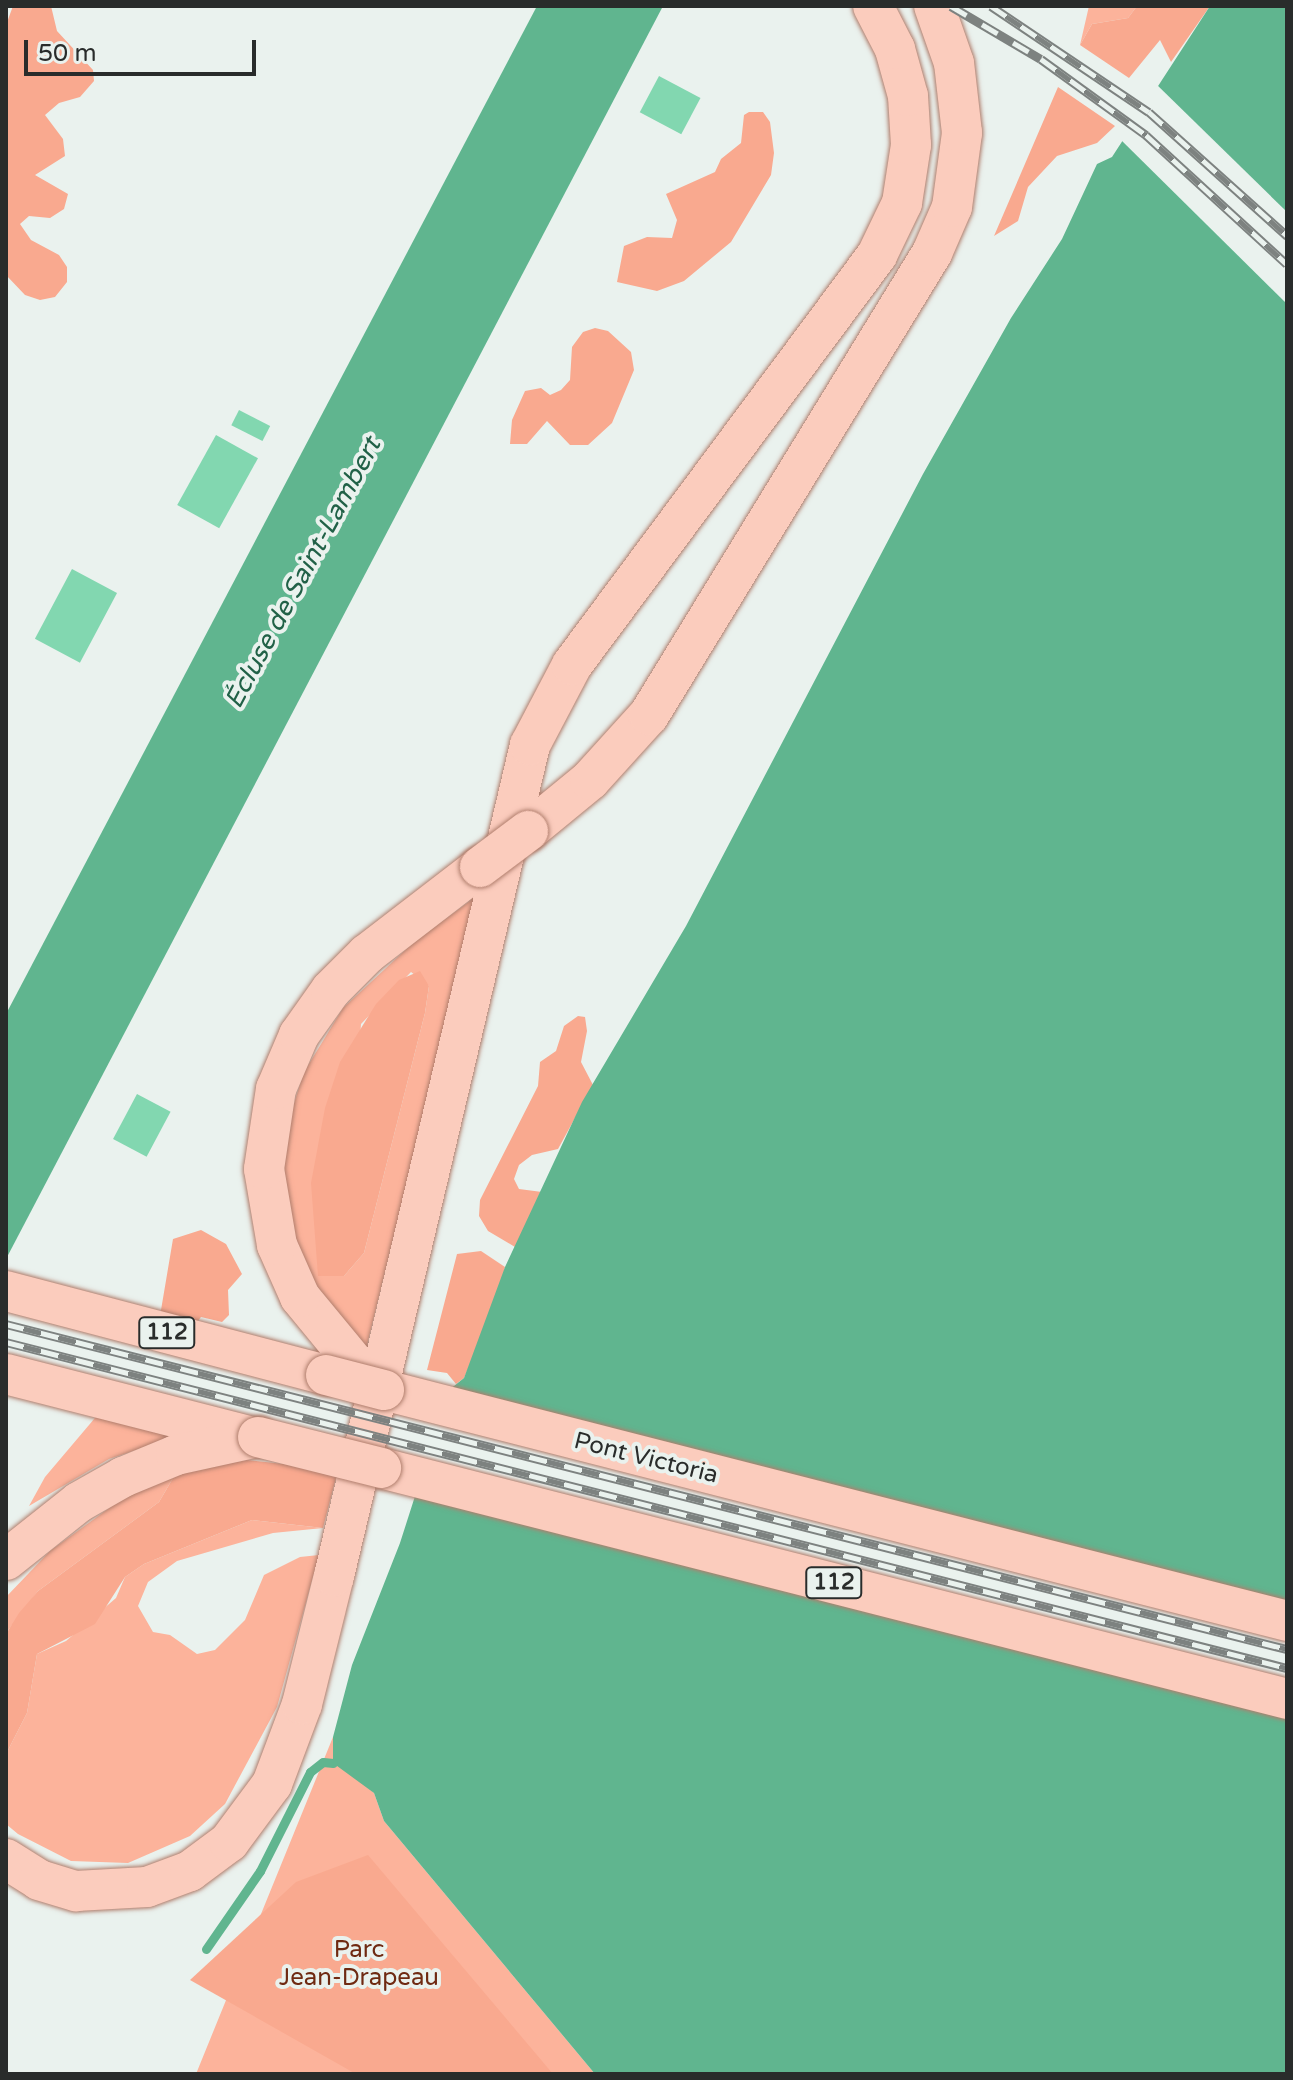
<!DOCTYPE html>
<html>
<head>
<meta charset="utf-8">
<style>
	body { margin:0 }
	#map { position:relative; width:1293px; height:2080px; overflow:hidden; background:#eaf2ee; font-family:"Varela Round",sans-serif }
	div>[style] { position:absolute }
	.green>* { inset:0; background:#fcb39b }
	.forest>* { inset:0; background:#f9a98f }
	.water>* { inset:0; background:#60b58f }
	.pier>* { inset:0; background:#eaf2ee }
	.stream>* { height:9px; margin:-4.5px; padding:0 4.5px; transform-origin:4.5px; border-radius:4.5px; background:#60b58f }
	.building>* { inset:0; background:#82d7b0; transform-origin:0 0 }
	.roads { filter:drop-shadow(0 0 2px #b07e6d) drop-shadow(0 0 2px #b07e6d) }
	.primary>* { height:40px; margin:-20px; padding:0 20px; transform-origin:20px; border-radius:20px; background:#fbccbd }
	.rail>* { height:9px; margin-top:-4.5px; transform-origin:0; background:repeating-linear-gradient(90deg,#eaf2ee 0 18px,#7d8280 0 36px); box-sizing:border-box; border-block:2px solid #7d8280 }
	.bridges { filter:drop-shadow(0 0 2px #b07e6d) drop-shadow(0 0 2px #b07e6d) }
	.primary-bridge>* { height:40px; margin:-20px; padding:0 20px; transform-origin:20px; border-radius:20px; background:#fbccbd }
	span { translate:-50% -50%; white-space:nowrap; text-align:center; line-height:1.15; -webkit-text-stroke:8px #eaf2ee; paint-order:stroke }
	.shield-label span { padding:2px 6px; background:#eaf2ee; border:2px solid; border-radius:6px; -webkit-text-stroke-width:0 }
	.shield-label { font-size:22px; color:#292c2b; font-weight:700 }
	.street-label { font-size:24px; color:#292c2b }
	.park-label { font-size:24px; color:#6f2a12 }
	.water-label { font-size:26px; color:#216147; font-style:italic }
	.frame { position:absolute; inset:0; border:8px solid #292c2b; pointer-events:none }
	.scale { position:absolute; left:24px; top:40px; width:232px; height:36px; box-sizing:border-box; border:4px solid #292c2b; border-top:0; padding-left:10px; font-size:24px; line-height:28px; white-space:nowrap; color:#292c2b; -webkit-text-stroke:6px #eaf2ee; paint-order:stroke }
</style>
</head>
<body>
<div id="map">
	<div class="green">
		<i style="clip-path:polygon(1089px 6px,1137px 6px,1128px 18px,1092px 24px,1080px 45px)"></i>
		<i style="clip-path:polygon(evenodd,474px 898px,411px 1166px,366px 1349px,311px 1280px,292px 1229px,284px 1167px,288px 1122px,304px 1072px,343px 1008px,414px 942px,474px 898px,411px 972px,429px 986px,425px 1013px,364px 1253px,344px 1276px,361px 1024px,411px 972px)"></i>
		<i style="clip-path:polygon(100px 1412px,187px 1433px,109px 1459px,29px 1506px,45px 1477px)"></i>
		<i style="clip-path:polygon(176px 1473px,159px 1502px,38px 1591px,6px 1633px,6px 1597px,50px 1551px,119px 1501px)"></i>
		<i style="clip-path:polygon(252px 1520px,323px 1528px,273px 1533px,177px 1561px,148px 1582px,138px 1606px,153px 1632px,170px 1635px,197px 1654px,215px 1650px,245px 1620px,264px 1575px,300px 1557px,319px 1555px,277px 1707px,225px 1804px,190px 1836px,128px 1863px,71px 1861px,18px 1834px,6px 1824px,6px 1754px,27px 1713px,37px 1654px,66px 1641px,116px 1598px,125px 1577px,144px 1564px)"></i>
		<i style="clip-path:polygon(333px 1737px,349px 1771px,374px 1793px,384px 1821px,595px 2074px,196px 2074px)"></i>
	</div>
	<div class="forest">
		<i style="clip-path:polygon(13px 6px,51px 6px,57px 31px,93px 70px,94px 81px,80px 97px,59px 103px,45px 115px,63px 139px,65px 156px,35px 175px,68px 194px,64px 209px,50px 218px,29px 216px,20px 224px,31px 240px,59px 255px,67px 267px,67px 282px,55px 297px,40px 300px,25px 295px,6px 275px,6px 25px)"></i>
		<i style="clip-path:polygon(1137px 6px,1210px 6px,1171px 62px,1160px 40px,1129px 78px,1080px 45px,1092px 24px,1128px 18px)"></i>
		<i style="clip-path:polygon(1058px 87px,1115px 126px,1097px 143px,1057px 156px,1028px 187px,1018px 221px,994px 236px)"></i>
		<i style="clip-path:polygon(749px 112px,763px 112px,770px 122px,774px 153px,771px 175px,731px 242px,684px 281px,657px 291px,617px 282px,624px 246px,647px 237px,672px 238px,677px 220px,666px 194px,715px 172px,721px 159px,741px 143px,744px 115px)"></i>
		<i style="clip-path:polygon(595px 328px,608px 331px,631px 352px,634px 370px,612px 423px,588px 445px,570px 445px,547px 421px,527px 444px,510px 444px,512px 420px,525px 391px,541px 388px,550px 395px,561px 390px,570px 380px,572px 347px,583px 332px)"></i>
		<i style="clip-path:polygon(420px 971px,429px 986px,425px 1013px,364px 1253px,344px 1276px,318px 1276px,311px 1183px,325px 1108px,340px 1062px,376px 1004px,399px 980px)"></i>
		<i style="clip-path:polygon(578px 1016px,585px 1017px,587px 1031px,581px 1062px,593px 1085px,558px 1149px,532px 1155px,519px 1165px,514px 1179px,519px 1189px,542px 1192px,515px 1247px,488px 1231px,479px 1216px,480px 1200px,538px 1086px,540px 1062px,556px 1051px,564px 1026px)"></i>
		<i style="clip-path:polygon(201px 1230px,226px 1244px,242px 1274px,228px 1290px,229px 1315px,222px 1322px,201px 1317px,195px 1325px,160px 1316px,173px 1239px)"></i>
		<i style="clip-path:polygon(481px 1251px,505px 1267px,498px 1298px,464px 1378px,456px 1384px,447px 1373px,427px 1370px,457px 1254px)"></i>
		<i style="clip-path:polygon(247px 1460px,338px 1470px,323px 1528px,252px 1520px,144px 1564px,125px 1577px,95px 1624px,37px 1654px,27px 1713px,6px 1754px,6px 1634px,19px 1613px,38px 1591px,159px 1502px,176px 1473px)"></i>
		<i style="clip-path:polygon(368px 1855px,553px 2074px,356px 2074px,190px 1980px,296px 1882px)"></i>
	</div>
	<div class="water">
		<i style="clip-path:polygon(537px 6px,663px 6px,6px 1259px,6px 1014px)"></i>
		<i style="clip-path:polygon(1210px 6px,1287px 6px,1287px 2074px,595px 2074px,384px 1821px,374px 1793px,333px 1763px,333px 1737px,352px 1665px,400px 1543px,449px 1390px,464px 1378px,505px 1267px,582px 1102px,686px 926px,923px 474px,1011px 318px,1062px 239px,1097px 164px,1112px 157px)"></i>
	</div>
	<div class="pier">
		<i style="clip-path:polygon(1154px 82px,1287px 212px,1287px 304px,1119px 138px)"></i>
		<i style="clip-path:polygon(439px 1405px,1287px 1605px,1287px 1711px,413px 1488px)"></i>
	</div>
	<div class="stream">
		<i style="left:206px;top:1949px;width:95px;rotate:-55.3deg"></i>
		<i style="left:260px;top:1871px;width:111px;rotate:-63.2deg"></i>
		<i style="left:310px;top:1772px;width:16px;rotate:-38deg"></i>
		<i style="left:323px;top:1762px;width:10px;rotate:6deg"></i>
	</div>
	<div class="building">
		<i style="left:659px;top:76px;width:47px;height:41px;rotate:28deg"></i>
		<i style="left:239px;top:410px;width:35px;height:17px;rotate:27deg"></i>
		<i style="left:216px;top:435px;width:48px;height:80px;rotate:29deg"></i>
		<i style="left:72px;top:569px;width:51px;height:79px;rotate:28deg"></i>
		<i style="left:137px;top:1094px;width:38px;height:51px;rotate:28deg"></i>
	</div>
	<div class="roads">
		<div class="primary">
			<i style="left:528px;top:831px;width:80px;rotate:-39.4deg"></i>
			<i style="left:590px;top:780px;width:88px;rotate:-47.8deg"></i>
			<i style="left:649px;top:715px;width:542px;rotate:-58.51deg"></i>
			<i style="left:932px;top:253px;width:50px;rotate:-66.5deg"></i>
			<i style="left:952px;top:207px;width:75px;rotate:-82.3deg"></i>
			<i style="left:962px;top:133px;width:70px;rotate:-96.5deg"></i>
			<i style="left:954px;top:63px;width:60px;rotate:-109.3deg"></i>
			<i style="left:6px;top:1291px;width:331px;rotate:14.7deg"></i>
			<i style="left:356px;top:1365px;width:88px;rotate:-129.5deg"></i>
			<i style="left:300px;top:1297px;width:57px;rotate:-113.9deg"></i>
			<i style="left:277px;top:1245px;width:77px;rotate:-99.7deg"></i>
			<i style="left:264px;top:1169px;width:81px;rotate:-81.5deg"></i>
			<i style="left:276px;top:1089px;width:59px;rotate:-66.9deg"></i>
			<i style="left:299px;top:1035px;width:55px;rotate:-54.6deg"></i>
			<i style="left:331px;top:990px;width:51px;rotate:-45deg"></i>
			<i style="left:367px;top:954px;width:143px;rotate:-37.6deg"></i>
			<i style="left:6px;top:1374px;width:248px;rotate:14.3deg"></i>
			<i style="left:384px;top:1390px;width:932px;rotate:14.35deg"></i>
			<i style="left:381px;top:1468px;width:935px;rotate:14.3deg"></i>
			<i style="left:6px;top:1560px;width:93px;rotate:-38.5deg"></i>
			<i style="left:79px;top:1502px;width:51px;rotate:-29.6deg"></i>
			<i style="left:123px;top:1477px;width:57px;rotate:-22.5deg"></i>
			<i style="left:176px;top:1455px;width:84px;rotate:-12.4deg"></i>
			<i style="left:6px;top:1859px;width:39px;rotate:32deg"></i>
			<i style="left:39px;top:1880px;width:39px;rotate:17deg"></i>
			<i style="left:76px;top:1891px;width:71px;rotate:-3.2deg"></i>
			<i style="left:147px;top:1887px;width:46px;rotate:-20.4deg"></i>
			<i style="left:190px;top:1871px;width:49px;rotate:-36.6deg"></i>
			<i style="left:229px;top:1842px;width:72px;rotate:-53.4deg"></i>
			<i style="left:272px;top:1784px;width:85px;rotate:-69.4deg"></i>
			<i style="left:302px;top:1704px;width:132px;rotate:-76deg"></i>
			<i style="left:334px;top:1576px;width:854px;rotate:-76.73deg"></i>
			<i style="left:530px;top:745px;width:90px;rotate:-62.3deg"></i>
			<i style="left:572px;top:665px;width:511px;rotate:-53.35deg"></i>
			<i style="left:877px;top:255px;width:58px;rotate:-64.3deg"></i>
			<i style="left:902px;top:203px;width:59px;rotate:-81.2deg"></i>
			<i style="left:911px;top:145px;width:49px;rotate:-93.5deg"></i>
			<i style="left:908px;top:96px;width:49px;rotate:-105.5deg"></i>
			<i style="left:895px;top:49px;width:48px;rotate:-117.1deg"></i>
		</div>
	</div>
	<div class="rail">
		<i style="left:951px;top:6px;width:104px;rotate:30.5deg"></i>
		<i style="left:1041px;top:59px;width:130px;rotate:35.9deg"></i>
		<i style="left:1146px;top:135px;width:191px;rotate:42.5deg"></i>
		<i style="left:991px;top:6px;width:190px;rotate:33.9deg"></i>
		<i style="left:1149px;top:112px;width:186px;rotate:41.9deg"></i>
		<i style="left:6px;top:1324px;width:1322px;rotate:14.24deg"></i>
		<i style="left:6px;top:1342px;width:1322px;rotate:14.28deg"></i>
	</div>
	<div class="bridges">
		<div class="primary-bridge">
			<i style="left:480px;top:867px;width:60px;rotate:-36.9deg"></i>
			<i style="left:326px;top:1375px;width:60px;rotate:14.5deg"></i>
			<i style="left:258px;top:1437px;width:127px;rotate:14.1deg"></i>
		</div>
	</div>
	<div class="shield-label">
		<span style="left:167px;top:1333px">112</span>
		<span style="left:834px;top:1583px">112</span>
	</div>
	<div class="street-label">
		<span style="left:646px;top:1458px;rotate:14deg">Pont Victoria</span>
	</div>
	<div class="park-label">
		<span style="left:359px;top:1964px">Parc<br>Jean-Drapeau</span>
	</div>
	<div class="water-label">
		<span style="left:303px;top:573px;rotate:-62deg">Écluse de Saint-Lambert</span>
	</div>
	<div class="frame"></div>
	<div class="scale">50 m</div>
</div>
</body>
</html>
